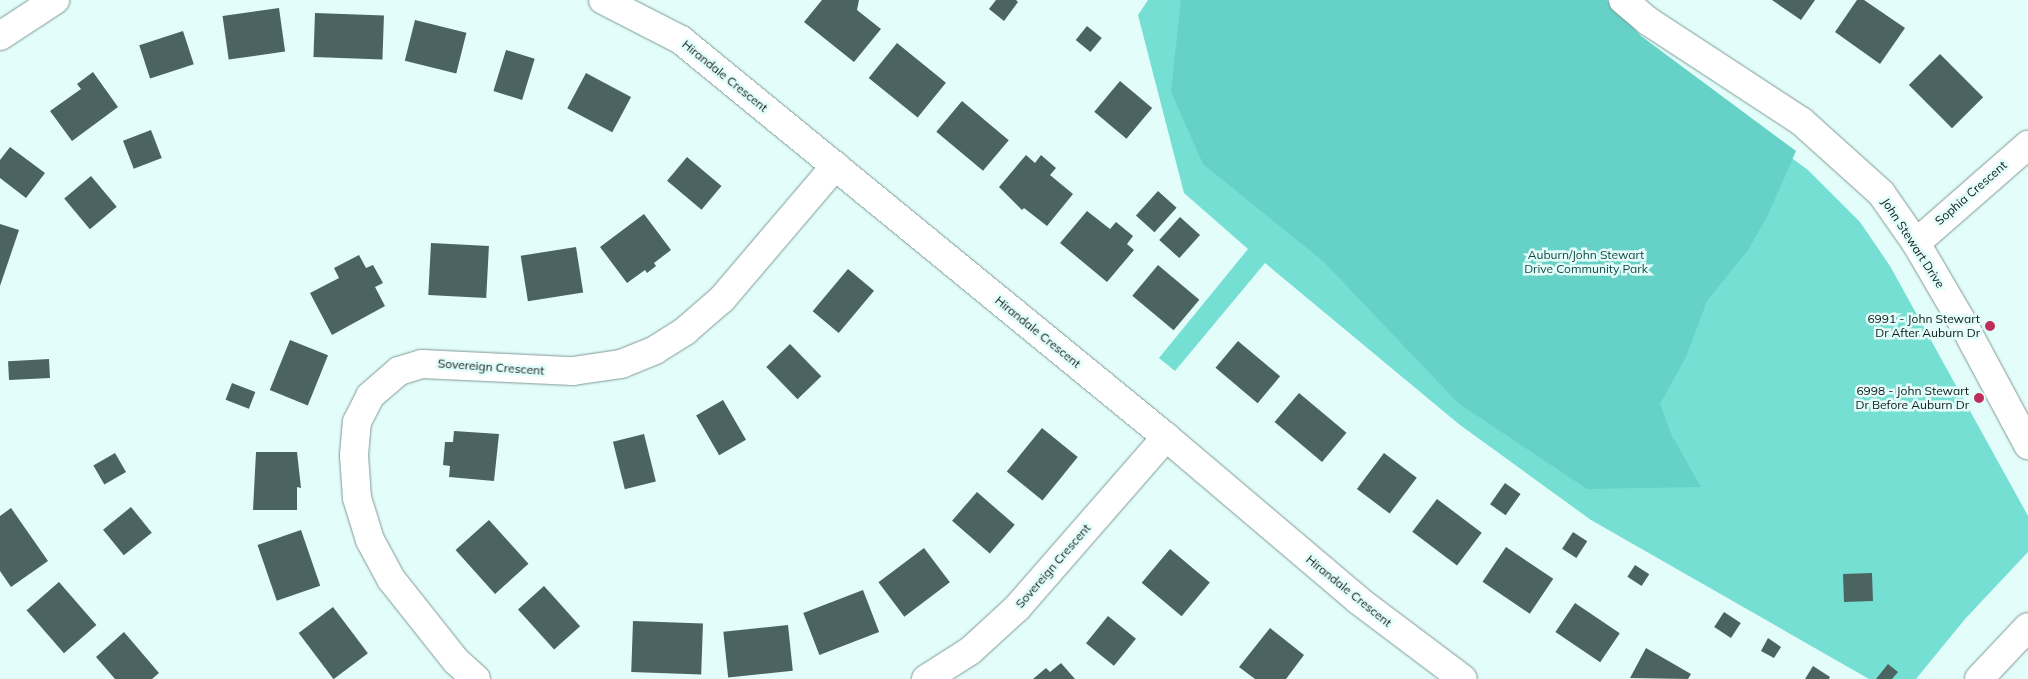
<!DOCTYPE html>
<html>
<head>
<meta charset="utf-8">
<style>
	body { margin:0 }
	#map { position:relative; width:2028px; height:679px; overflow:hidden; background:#e2fdfa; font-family:Mulish,sans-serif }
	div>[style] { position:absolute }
	.green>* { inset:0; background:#75dfd4 }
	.forest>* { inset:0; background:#65d1c7 }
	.building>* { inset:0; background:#4c6461; transform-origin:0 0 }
	.roads { filter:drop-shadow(0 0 1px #809996) drop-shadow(0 0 1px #809996) }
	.street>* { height:28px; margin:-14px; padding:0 14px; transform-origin:14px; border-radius:14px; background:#fff }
	.dots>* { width:14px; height:14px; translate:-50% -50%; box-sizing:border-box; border:2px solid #e2fdfa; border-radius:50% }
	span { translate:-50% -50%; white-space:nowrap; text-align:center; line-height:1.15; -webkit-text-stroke:5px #e2fdfa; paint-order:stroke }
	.street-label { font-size:12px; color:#111b1a }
	.park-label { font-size:12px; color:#164843 }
	.poi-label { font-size:12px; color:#111b1a }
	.right { translate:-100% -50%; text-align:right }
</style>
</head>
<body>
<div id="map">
	<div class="green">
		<i style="clip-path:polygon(1148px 0,1577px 0,1808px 170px,1860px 222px,1890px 266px,2028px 516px,2028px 552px,1965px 619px,1916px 679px,1869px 679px,1591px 520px,1460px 425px,1265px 263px,1175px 371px,1159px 358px,1248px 249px,1184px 193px,1138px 15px)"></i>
	</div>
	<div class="forest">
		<i style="clip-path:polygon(1181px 0,1607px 0,1641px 36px,1796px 151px,1768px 215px,1748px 250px,1707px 301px,1686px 357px,1660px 404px,1671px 434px,1701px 487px,1587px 489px,1458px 403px,1324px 262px,1203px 164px,1171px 92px)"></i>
	</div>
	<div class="building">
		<i style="clip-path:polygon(822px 0,859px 0,857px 10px,881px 29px,854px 62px,804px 22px)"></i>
		<i style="clip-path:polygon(996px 0,1016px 0,1018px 2px,1004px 21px,989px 9px)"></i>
		<i style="clip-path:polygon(1772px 0,1815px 0,1801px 20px)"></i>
		<i style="clip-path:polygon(1857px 0,1864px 0,1905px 28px,1880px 64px,1835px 32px)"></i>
		<i style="left:279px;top:8px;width:44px;height:57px;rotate:82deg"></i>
		<i style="left:315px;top:13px;width:69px;height:44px;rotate:2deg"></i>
		<i style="left:415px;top:20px;width:53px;height:42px;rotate:14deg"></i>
		<i style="left:1087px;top:26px;width:19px;height:18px;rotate:39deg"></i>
		<i style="left:183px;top:31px;width:35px;height:46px;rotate:72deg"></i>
		<i style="left:897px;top:43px;width:63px;height:45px;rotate:39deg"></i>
		<i style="left:506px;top:50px;width:30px;height:43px;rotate:17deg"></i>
		<i style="left:1940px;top:54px;width:61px;height:44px;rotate:45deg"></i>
		<i style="clip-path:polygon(93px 72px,118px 107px,72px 141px,50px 111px,81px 89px,77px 84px)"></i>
		<i style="left:586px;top:73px;width:51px;height:40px;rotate:28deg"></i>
		<i style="left:1120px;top:81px;width:42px;height:40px;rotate:40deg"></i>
		<i style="left:962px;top:101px;width:61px;height:40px;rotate:40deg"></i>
		<i style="left:151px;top:130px;width:30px;height:30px;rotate:69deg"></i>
		<i style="clip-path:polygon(10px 147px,45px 173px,26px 198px,0 178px,0 160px)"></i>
		<i style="clip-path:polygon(1026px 155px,1035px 163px,1041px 155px,1056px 168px,1050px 175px,1073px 194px,1047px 226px,1024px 208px,1022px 210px,999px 187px)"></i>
		<i style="left:687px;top:157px;width:45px;height:31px;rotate:40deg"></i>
		<i style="left:91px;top:176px;width:40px;height:35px;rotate:50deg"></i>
		<i style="left:1158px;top:191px;width:25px;height:33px;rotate:42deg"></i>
		<i style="clip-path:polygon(1087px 211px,1110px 229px,1116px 222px,1133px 236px,1127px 244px,1134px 250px,1107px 282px,1060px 243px)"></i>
		<i style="clip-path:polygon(644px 214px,671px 250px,654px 263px,656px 266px,647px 273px,645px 270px,627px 283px,600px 247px)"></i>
		<i style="left:1180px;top:217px;width:27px;height:31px;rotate:42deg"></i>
		<i style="clip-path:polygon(0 224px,19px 230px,0 286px)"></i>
		<i style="left:431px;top:243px;width:58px;height:52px;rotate:3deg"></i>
		<i style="left:576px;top:247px;width:46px;height:56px;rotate:81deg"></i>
		<i style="clip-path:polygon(359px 255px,366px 268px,373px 265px,383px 283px,375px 287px,385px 306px,332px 335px,310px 293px,339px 278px,334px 268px)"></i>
		<i style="left:1158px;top:265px;width:54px;height:40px;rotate:40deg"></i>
		<i style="left:848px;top:269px;width:34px;height:55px;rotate:40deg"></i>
		<i style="left:290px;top:340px;width:41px;height:54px;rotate:22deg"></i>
		<i style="left:1238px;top:341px;width:55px;height:35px;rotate:40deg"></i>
		<i style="left:790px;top:344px;width:45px;height:33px;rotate:46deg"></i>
		<i style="left:49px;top:359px;width:19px;height:41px;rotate:87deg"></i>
		<i style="left:232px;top:383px;width:25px;height:18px;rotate:21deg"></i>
		<i style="left:1299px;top:393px;width:62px;height:38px;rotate:40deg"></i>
		<i style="left:723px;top:400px;width:46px;height:31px;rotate:60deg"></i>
		<i style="left:1042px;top:428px;width:46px;height:56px;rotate:39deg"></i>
		<i style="clip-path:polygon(454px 431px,499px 434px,494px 481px,449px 477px,450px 466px,443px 465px,445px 442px,453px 442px)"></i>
		<i style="left:644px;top:434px;width:49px;height:32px;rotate:76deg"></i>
		<i style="clip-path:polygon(256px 452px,297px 452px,301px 488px,297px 487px,297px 510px,253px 510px)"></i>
		<i style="left:115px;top:453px;width:22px;height:25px;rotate:60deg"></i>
		<i style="left:1384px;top:453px;width:41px;height:45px;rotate:37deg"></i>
		<i style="left:1505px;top:483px;width:19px;height:26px;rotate:35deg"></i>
		<i style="left:977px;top:492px;width:50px;height:38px;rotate:41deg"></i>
		<i style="left:1437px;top:499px;width:56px;height:41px;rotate:37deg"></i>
		<i style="left:131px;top:507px;width:33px;height:36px;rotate:51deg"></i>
		<i style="clip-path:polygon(11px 508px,48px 561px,11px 587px,0 571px,0 516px)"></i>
		<i style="left:489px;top:520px;width:59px;height:45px;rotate:48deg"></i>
		<i style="left:301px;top:530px;width:59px;height:46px;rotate:71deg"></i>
		<i style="left:1573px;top:532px;width:17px;height:20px;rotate:33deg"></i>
		<i style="left:1506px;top:547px;width:57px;height:42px;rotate:34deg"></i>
		<i style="left:924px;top:548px;width:43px;height:57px;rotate:53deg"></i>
		<i style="left:1170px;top:549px;width:52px;height:44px;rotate:40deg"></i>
		<i style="left:1635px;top:565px;width:17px;height:14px;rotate:33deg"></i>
		<i style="left:1872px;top:573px;width:28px;height:29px;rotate:88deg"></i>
		<i style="left:59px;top:582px;width:57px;height:43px;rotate:49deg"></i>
		<i style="left:544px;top:586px;width:54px;height:35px;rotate:48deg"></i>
		<i style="left:863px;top:590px;width:45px;height:64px;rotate:69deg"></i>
		<i style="left:1575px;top:603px;width:54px;height:35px;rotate:34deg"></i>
		<i style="left:333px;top:607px;width:58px;height:43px;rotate:53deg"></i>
		<i style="left:1724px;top:612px;width:20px;height:18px;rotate:33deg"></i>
		<i style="left:1108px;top:616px;width:36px;height:35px;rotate:39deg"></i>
		<i style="left:633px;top:621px;width:70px;height:51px;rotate:2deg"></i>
		<i style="left:788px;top:625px;width:46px;height:65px;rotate:84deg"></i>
		<i style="clip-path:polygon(1270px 628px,1304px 655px,1286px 679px,1255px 679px,1239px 667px)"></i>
		<i style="clip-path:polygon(124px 632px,159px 673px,152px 679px,115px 679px,96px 657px)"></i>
		<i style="clip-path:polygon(1768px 638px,1781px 647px,1774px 658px,1761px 651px)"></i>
		<i style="clip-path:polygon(1646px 648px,1691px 674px,1688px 679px,1630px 678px)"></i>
		<i style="clip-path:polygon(1061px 663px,1075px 679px,1033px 679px,1046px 668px,1050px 672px)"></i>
		<i style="clip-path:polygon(1888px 664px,1898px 672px,1892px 679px,1876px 679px)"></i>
		<i style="clip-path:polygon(1813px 666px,1830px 677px,1829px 679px,1805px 679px)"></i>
	</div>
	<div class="roads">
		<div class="street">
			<i style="left:603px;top:0;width:88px;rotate:27.1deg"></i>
			<i style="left:681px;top:40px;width:627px;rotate:39.3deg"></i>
			<i style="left:1166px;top:437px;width:252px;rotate:40.3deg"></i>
			<i style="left:1358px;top:600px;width:131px;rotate:37deg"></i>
			<i style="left:1623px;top:0;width:33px;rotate:40deg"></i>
			<i style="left:1648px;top:21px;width:183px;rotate:33.2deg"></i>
			<i style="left:1801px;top:121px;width:108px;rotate:42deg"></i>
			<i style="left:1881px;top:193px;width:61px;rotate:55deg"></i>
			<i style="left:1916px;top:243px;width:89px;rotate:59.7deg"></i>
			<i style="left:1961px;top:320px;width:142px;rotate:61.8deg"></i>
			<i style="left:0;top:36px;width:66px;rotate:-33.2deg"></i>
			<i style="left:1916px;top:243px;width:149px;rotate:-41.2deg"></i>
			<i style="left:476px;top:679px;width:27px;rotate:-138deg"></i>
			<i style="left:456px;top:661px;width:105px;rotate:-128.4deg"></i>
			<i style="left:391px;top:579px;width:44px;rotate:-118.3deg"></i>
			<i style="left:370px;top:540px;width:44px;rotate:-107.2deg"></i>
			<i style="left:357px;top:498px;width:43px;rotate:-94deg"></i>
			<i style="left:354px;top:455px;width:33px;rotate:-85deg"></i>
			<i style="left:357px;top:422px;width:29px;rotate:-63deg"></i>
			<i style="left:370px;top:396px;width:38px;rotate:-41deg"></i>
			<i style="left:399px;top:371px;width:24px;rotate:-17deg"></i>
			<i style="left:422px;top:364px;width:151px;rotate:2.7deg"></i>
			<i style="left:573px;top:371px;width:49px;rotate:-8.3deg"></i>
			<i style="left:621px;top:364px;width:37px;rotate:-22deg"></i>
			<i style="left:655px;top:350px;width:36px;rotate:-32deg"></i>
			<i style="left:685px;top:331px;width:49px;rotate:-40.9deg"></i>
			<i style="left:722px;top:299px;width:175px;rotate:-49.6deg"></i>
			<i style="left:926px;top:679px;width:52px;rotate:-32.5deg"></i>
			<i style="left:970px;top:651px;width:64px;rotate:-42.5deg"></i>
			<i style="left:1017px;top:608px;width:227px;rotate:-48.9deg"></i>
			<i style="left:1979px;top:679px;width:71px;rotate:-46.7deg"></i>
		</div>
	</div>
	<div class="dots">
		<i style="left:1990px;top:326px;background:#bd2e5b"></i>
		<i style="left:1979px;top:398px;background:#bd2e5b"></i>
	</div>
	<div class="street-label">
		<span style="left:725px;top:76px;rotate:39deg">Hirandale Crescent</span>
		<span style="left:1971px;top:193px;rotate:-41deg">Sophia Crescent</span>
		<span style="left:1913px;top:243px;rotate:57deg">John Stewart Drive</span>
		<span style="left:1038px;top:332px;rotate:39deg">Hirandale Crescent</span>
		<span style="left:491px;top:367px;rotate:4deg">Sovereign Crescent</span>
		<span style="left:1053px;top:566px;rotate:-49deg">Sovereign Crescent</span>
		<span style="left:1349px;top:591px;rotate:39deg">Hirandale Crescent</span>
	</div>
	<div class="park-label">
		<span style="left:1586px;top:262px">Auburn/John Stewart<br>Drive Community Park</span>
	</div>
	<div class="poi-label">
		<span class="right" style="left:1980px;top:326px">6991 - John Stewart<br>Dr After Auburn Dr</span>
		<span class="right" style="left:1969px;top:398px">6998 - John Stewart<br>Dr Before Auburn Dr</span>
	</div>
</div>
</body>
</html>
